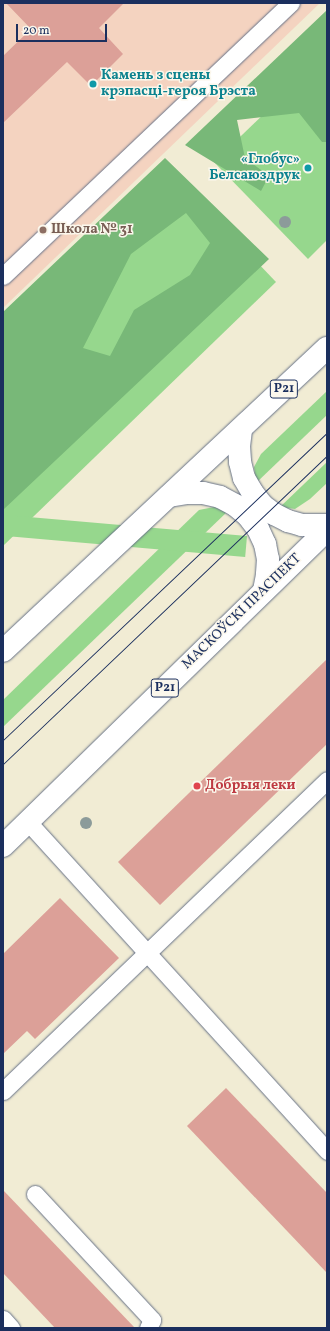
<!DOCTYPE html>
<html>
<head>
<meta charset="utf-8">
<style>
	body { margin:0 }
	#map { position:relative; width:330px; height:1331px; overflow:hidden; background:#f1ecd4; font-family:Vollkorn,serif }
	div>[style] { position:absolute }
	.built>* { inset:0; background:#f4d3c0 }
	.green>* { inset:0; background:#96d78d; transform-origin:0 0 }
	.forest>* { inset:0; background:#78b878 }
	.building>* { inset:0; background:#dca098 }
	.roads { filter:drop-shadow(0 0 1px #667187) drop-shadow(0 0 1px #667187) }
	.lane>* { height:17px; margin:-8.5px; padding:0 8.5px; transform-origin:8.5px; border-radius:8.5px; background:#fff }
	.primary>* { height:22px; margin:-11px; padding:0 11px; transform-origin:11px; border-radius:11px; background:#fff }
	.tram>* { height:1px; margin:-0.5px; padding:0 0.5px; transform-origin:0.5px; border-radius:0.5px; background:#1b2f5e }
	.trees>* { width:12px; height:12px; margin:-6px; border-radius:50%; background:#8c9b9a }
	.dots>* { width:11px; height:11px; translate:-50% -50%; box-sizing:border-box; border:2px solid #fbf7ec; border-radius:50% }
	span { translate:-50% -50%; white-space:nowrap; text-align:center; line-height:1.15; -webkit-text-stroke:3px #fbf7ec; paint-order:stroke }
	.shield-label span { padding:1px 3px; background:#fbf7ec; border:1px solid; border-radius:3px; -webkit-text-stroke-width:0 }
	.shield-label { font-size:13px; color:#1b2f5e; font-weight:700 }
	.culture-label { font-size:14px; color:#0d838f; font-weight:700 }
	.left { translate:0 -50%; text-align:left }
	.right { translate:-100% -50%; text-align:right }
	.education-label { font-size:14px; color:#785e54; font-weight:700 }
	.street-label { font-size:14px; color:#1b2f5e }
	.health-label { font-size:14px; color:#be3a42; font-weight:700 }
	.frame { position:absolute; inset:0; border:4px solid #1b2f5e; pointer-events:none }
	.scale { position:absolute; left:16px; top:24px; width:91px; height:18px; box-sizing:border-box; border:2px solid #1b2f5e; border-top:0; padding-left:5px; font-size:12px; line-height:14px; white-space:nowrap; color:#1b2f5e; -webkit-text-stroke:3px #fbf7ec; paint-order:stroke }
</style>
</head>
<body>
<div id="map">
	<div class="built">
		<i style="clip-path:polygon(3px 3px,320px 3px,3px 308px)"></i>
	</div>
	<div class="green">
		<i style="clip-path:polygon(327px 53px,327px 240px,308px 259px,214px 162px)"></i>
		<i style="clip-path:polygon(186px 188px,276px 282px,3px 546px,3px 365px)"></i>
		<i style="clip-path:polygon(327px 391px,327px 415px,256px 483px,254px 467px,261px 454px)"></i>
		<i style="clip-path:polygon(327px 462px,327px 483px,310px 499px,295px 509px,280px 507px)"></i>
		<i style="clip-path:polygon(214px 507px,227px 512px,3px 727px,3px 700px,199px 510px)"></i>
		<i style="left:247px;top:536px;width:21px;height:339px;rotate:95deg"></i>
	</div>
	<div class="forest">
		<i style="clip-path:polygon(327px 10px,327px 142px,322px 142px,299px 113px,237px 120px,245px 158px,269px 176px,261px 191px,185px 145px)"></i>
		<i style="clip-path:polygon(evenodd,165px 158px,269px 259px,3px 510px,3px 312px,165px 158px,186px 213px,210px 243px,190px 275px,134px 310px,110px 356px,83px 348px,131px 254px,186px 213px)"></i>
	</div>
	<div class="building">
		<i style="clip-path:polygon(6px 3px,124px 3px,99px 28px,123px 54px,91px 86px,67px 62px,3px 123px,3px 56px,31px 29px)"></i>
		<i style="clip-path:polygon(327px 659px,327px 744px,160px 905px,118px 862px)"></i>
		<i style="clip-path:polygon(60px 898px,119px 958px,35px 1039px,27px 1031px,3px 1054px,3px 954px)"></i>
		<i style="clip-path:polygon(226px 1088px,327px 1193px,327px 1273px,187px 1126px)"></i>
		<i style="clip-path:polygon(3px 1190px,135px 1328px,55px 1328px,3px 1273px)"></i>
	</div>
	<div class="roads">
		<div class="lane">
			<i style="left:3px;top:276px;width:397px;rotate:-43.5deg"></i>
			<i style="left:28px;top:822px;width:445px;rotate:47.7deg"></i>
			<i style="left:3px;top:1091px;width:449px;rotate:-43.8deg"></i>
			<i style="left:35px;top:1194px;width:172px;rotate:47.1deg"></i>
			<i style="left:152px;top:1320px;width:9px;rotate:117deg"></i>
			<i style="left:3px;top:1319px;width:12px;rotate:48deg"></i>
		</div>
		<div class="primary">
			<i style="left:241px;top:430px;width:16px;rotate:97deg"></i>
			<i style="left:239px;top:446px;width:16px;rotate:86deg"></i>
			<i style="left:240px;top:462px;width:16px;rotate:76deg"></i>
			<i style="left:244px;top:478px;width:16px;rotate:60deg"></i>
			<i style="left:252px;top:492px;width:16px;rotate:52deg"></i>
			<i style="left:262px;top:505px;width:15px;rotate:37deg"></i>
			<i style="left:274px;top:514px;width:16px;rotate:27deg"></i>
			<i style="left:288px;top:521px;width:15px;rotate:16deg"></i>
			<i style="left:302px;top:525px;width:25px"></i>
			<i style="left:169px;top:496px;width:17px;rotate:-10deg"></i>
			<i style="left:186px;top:493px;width:17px"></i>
			<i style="left:203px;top:493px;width:17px;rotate:13deg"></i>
			<i style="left:220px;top:497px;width:17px;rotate:28deg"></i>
			<i style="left:235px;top:505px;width:17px;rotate:40deg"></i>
			<i style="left:248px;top:516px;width:16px;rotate:52deg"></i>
			<i style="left:258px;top:529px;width:17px;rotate:65deg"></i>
			<i style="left:265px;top:544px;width:15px;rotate:79deg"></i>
			<i style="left:268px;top:559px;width:16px;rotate:94deg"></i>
			<i style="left:267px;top:575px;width:16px;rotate:101deg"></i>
			<i style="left:3px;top:651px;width:444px;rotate:-43.1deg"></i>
			<i style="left:3px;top:846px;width:453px;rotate:-44.3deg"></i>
		</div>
	</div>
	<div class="tram">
		<i style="left:3px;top:740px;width:447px;rotate:-43.5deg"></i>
		<i style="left:3px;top:764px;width:448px;rotate:-43.6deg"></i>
	</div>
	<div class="trees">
		<i style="left:285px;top:222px"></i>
		<i style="left:86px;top:823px"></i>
	</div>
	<div class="dots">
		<i style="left:93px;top:84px;background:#0f9aa8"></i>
		<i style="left:308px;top:168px;background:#0f9aa8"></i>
		<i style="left:43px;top:230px;background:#8d6e63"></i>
		<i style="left:197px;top:786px;background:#e0444e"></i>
	</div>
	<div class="shield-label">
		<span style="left:284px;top:389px">Р21</span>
		<span style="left:165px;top:688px">Р21</span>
	</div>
	<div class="culture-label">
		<span class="left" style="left:101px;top:84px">Камень з сцены<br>крэпасці-героя Брэста</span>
		<span class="right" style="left:300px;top:168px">«Глобус»<br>Белсаюздрук</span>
	</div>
	<div class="education-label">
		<span class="left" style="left:51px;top:230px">Школа № 31</span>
	</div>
	<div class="street-label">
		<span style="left:242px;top:612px;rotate:-44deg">МАСКОЎСКІ ПРАСПЕКТ</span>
	</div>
	<div class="health-label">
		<span class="left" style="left:205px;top:786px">Добрыя леки</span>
	</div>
	<div class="frame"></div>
	<div class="scale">20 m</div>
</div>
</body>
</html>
